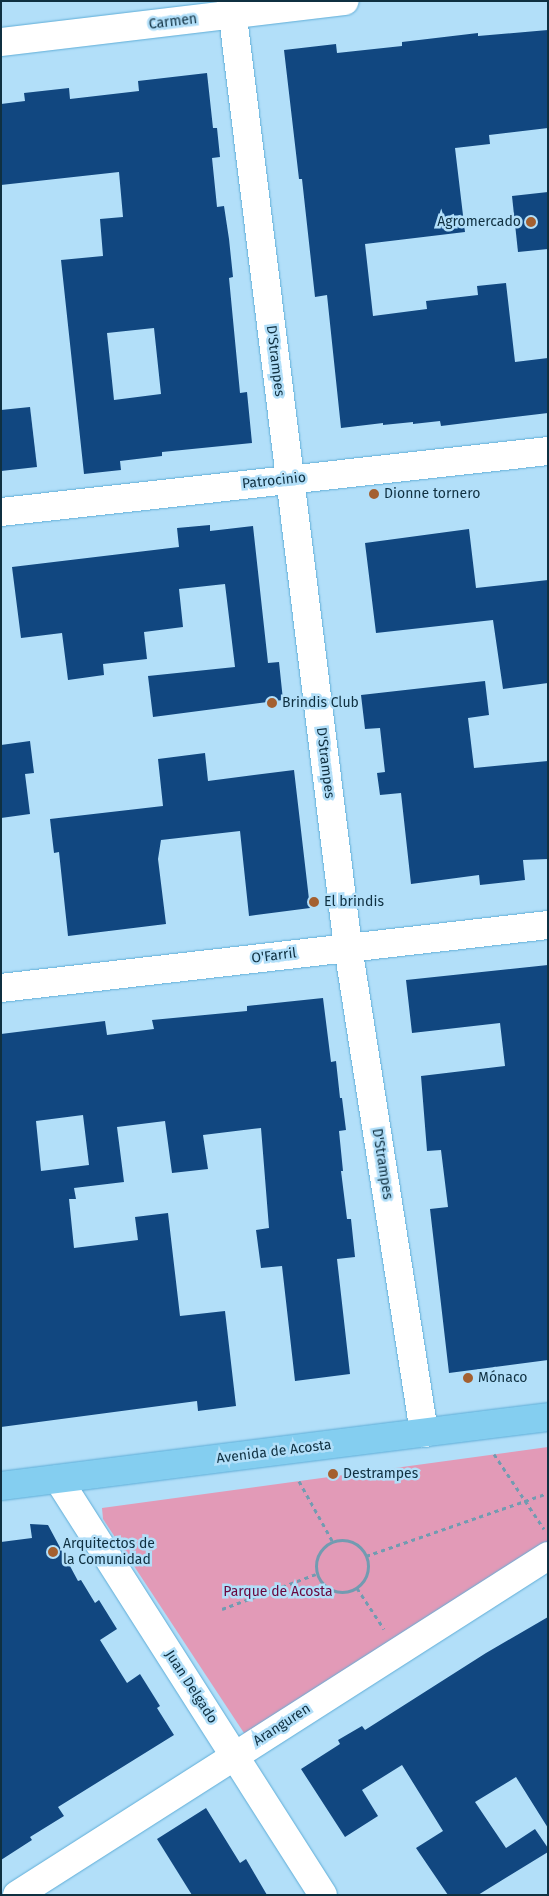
<!DOCTYPE html>
<html>
<head>
<meta charset="utf-8">
<style>
	body { margin:0 }
	#map { position:relative; width:549px; height:1896px; overflow:hidden; background:#b2dff9; font-family:"Fira Sans",sans-serif }
	div>[style] { position:absolute }
	.green>* { inset:0; background:#e29ab7 }
	.building>* { inset:0; background:#114780 }
	.path>* { height:3px; margin-top:-1.5px; transform-origin:0; background:repeating-linear-gradient(90deg,#729bb1 0 4px,transparent 0 8px) }
	.path>.ring { margin:-1.5px; padding:0; box-sizing:content-box; background:none; border:3px solid #729bb1; border-radius:50% }
	.roads { filter:drop-shadow(0 0 1px #5fadd7) drop-shadow(0 0 1px #5fadd7) }
	.minor>* { height:28px; margin:-14px; padding:0 14px; transform-origin:14px; border-radius:14px; background:#fff }
	.major>* { height:28px; margin:-14px; padding:0 14px; transform-origin:14px; border-radius:14px; background:#84cef0 }
	.dots>* { width:14px; height:14px; translate:-50% -50%; box-sizing:border-box; border:2px solid #b2dff9; border-radius:50% }
	span { translate:-50% -50%; white-space:nowrap; text-align:center; line-height:1.15; -webkit-text-stroke:5px #b2dff9; paint-order:stroke }
	.street-label { font-size:14px; color:#0f3041 }
	.poi-label { font-size:14px; color:#0f3041 }
	.right { translate:-100% -50%; text-align:right }
	.left { translate:0 -50%; text-align:left }
	.park-label { font-size:14px; color:#69073e }
	.frame { position:absolute; inset:0; border:2px solid #0f3041; pointer-events:none }
</style>
</head>
<body>
<div id="map">
	<div class="green">
		<i style="clip-path:polygon(548px 1447px,548px 1547px,253px 1733px,244px 1733px,103px 1519px,102px 1508px)"></i>
	</div>
	<div class="building">
		<i style="clip-path:polygon(548px 30px,548px 128px,489px 135px,490px 144px,455px 148px,465px 232px,365px 244px,373px 316px,427px 309px,426px 301px,478px 295px,477px 286px,506px 283px,515px 362px,548px 358px,548px 413px,441px 426px,440px 421px,413px 424px,413px 422px,383px 425px,383px 423px,341px 428px,327px 295px,315px 297px,302px 179px,299px 179px,284px 50px,336px 44px,337px 53px,402px 46px,402px 42px,478px 33px,478px 36px)"></i>
		<i style="clip-path:polygon(evenodd,207px 73px,213px 128px,217px 128px,220px 157px,212px 158px,217px 207px,224px 206px,229px 239px,233px 277px,229px 278px,240px 393px,247px 392px,252px 443px,162px 452px,162px 456px,120px 461px,121px 470px,84px 474px,61px 260px,103px 256px,100px 219px,123px 217px,119px 172px,1px 185px,1px 104px,25px 101px,24px 93px,69px 88px,70px 99px,139px 91px,138px 81px,207px 73px,154px 328px,161px 394px,114px 400px,107px 333px,154px 328px)"></i>
		<i style="clip-path:polygon(548px 192px,548px 249px,518px 252px,512px 196px)"></i>
		<i style="clip-path:polygon(30px 407px,37px 467px,1px 471px,1px 410px)"></i>
		<i style="clip-path:polygon(210px 525px,210px 531px,253px 526px,268px 663px,279px 662px,283px 700px,153px 717px,148px 676px,235px 667px,225px 584px,179px 589px,183px 627px,144px 632px,147px 659px,103px 664px,104px 675px,68px 680px,62px 633px,21px 638px,12px 567px,179px 547px,177px 528px)"></i>
		<i style="clip-path:polygon(469px 529px,476px 588px,548px 580px,548px 683px,503px 689px,493px 620px,376px 633px,365px 543px)"></i>
		<i style="clip-path:polygon(485px 681px,489px 715px,468px 718px,474px 768px,548px 761px,548px 859px,523px 860px,525px 880px,480px 885px,479px 875px,411px 884px,401px 793px,380px 795px,377px 773px,385px 772px,380px 728px,365px 729px,361px 695px)"></i>
		<i style="clip-path:polygon(30px 741px,34px 773px,25px 774px,30px 814px,1px 818px,1px 745px)"></i>
		<i style="clip-path:polygon(205px 753px,208px 781px,294px 770px,310px 908px,249px 916px,240px 831px,161px 840px,158px 859px,166px 924px,68px 936px,59px 852px,54px 853px,50px 819px,163px 806px,158px 759px)"></i>
		<i style="clip-path:polygon(548px 965px,548px 1360px,449px 1373px,430px 1209px,448px 1207px,441px 1150px,427px 1151px,421px 1076px,505px 1066px,500px 1023px,412px 1033px,406px 980px)"></i>
		<i style="clip-path:polygon(evenodd,323px 998px,331px 1062px,336px 1061px,340px 1098px,342px 1098px,346px 1130px,339px 1131px,343px 1171px,341px 1171px,347px 1219px,351px 1219px,355px 1257px,337px 1259px,350px 1374px,295px 1381px,282px 1266px,261px 1268px,256px 1230px,269px 1228px,261px 1128px,203px 1135px,208px 1169px,172px 1173px,165px 1121px,117px 1127px,124px 1182px,74px 1188px,76px 1199px,69px 1199px,74px 1248px,138px 1240px,135px 1217px,168px 1213px,180px 1316px,225px 1311px,236px 1406px,198px 1411px,197px 1401px,1px 1427px,1px 1034px,105px 1021px,107px 1035px,154px 1029px,152px 1020px,247px 1011px,247px 1006px,323px 998px,83px 1115px,89px 1165px,41px 1171px,36px 1121px,83px 1115px)"></i>
		<i style="clip-path:polygon(30px 1524px,48px 1525px,78px 1581px,81px 1580px,95px 1603px,99px 1600px,117px 1629px,100px 1640px,127px 1683px,140px 1674px,160px 1706px,157px 1708px,174px 1735px,58px 1807px,64px 1816px,30px 1837px,32px 1840px,1px 1860px,1px 1542px,32px 1538px)"></i>
		<i style="clip-path:polygon(548px 1617px,548px 1828px,516px 1777px,475px 1802px,506px 1848px,535px 1829px,548px 1848px,548px 1852px,478px 1895px,448px 1895px,416px 1848px,443px 1831px,402px 1765px,362px 1790px,378px 1816px,345px 1837px,301px 1769px,340px 1744px,338px 1740px,362px 1726px,365px 1730px,486px 1653px)"></i>
		<i style="clip-path:polygon(206px 1808px,240px 1863px,246px 1859px,267px 1895px,192px 1895px,157px 1839px)"></i>
	</div>
	<div class="path">
		<i style="left:494px;top:1454px;width:90px;rotate:56.3deg"></i>
		<i style="left:299px;top:1481px;width:70px;rotate:60.9deg"></i>
		<i class="ring" style="left:316px;top:1540px;width:49px;height:49px"></i>
		<i style="left:366px;top:1556px;width:193px;rotate:-19.1deg"></i>
		<i style="left:357px;top:1588px;width:49px;rotate:56.6deg"></i>
		<i style="left:222px;top:1609px;width:100px;rotate:-20.4deg"></i>
	</div>
	<div class="roads">
		<div class="minor">
			<i style="left:231px;top:1px;width:953px;rotate:82.95deg"></i>
			<i style="left:348px;top:947px;width:492px;rotate:81.1deg"></i>
			<i style="left:1px;top:42px;width:346px;rotate:-6.8deg"></i>
			<i style="left:1px;top:512px;width:550px;rotate:-6.36deg"></i>
			<i style="left:1px;top:988px;width:551px;rotate:-6.57deg"></i>
			<i style="left:58px;top:1479px;width:493px;rotate:57.5deg"></i>
			<i style="left:17px;top:1895px;width:630px;rotate:-32.55deg"></i>
		</div>
		<div class="major">
			<i style="left:1px;top:1486px;width:551px;rotate:-7.19deg"></i>
		</div>
	</div>
	<div class="dots">
		<i style="left:531px;top:222px;background:#a46030"></i>
		<i style="left:374px;top:494px;background:#a46030"></i>
		<i style="left:272px;top:703px;background:#a46030"></i>
		<i style="left:314px;top:902px;background:#a46030"></i>
		<i style="left:468px;top:1378px;background:#a46030"></i>
		<i style="left:333px;top:1474px;background:#a46030"></i>
		<i style="left:53px;top:1552px;background:#a46030"></i>
	</div>
	<div class="street-label">
		<span style="left:173px;top:22px;rotate:-7deg">Carmen</span>
		<span style="left:275px;top:361px;rotate:83deg">D'Strampes</span>
		<span style="left:274px;top:481px;rotate:-6deg">Patrocinio</span>
		<span style="left:325px;top:763px;rotate:83deg">D'Strampes</span>
		<span style="left:274px;top:956px;rotate:-7deg">O'Farril</span>
		<span style="left:382px;top:1164px;rotate:81deg">D'Strampes</span>
		<span style="left:274px;top:1452px;rotate:-7deg">Avenida de Acosta</span>
		<span style="left:191px;top:1687px;rotate:57deg">Juan Delgado</span>
		<span style="left:282px;top:1725px;rotate:-33deg">Aranguren</span>
	</div>
	<div class="poi-label">
		<span class="right" style="left:521px;top:222px">Agromercado</span>
		<span class="left" style="left:384px;top:494px">Dionne tornero</span>
		<span class="left" style="left:282px;top:703px">Brindis Club</span>
		<span class="left" style="left:324px;top:902px">El brindis</span>
		<span class="left" style="left:478px;top:1378px">Mónaco</span>
		<span class="left" style="left:343px;top:1474px">Destrampes</span>
		<span class="left" style="left:63px;top:1552px">Arquitectos de<br>la Comunidad</span>
	</div>
	<div class="park-label">
		<span style="left:278px;top:1592px">Parque de Acosta</span>
	</div>
	<div class="frame"></div>
</div>
</body>
</html>
